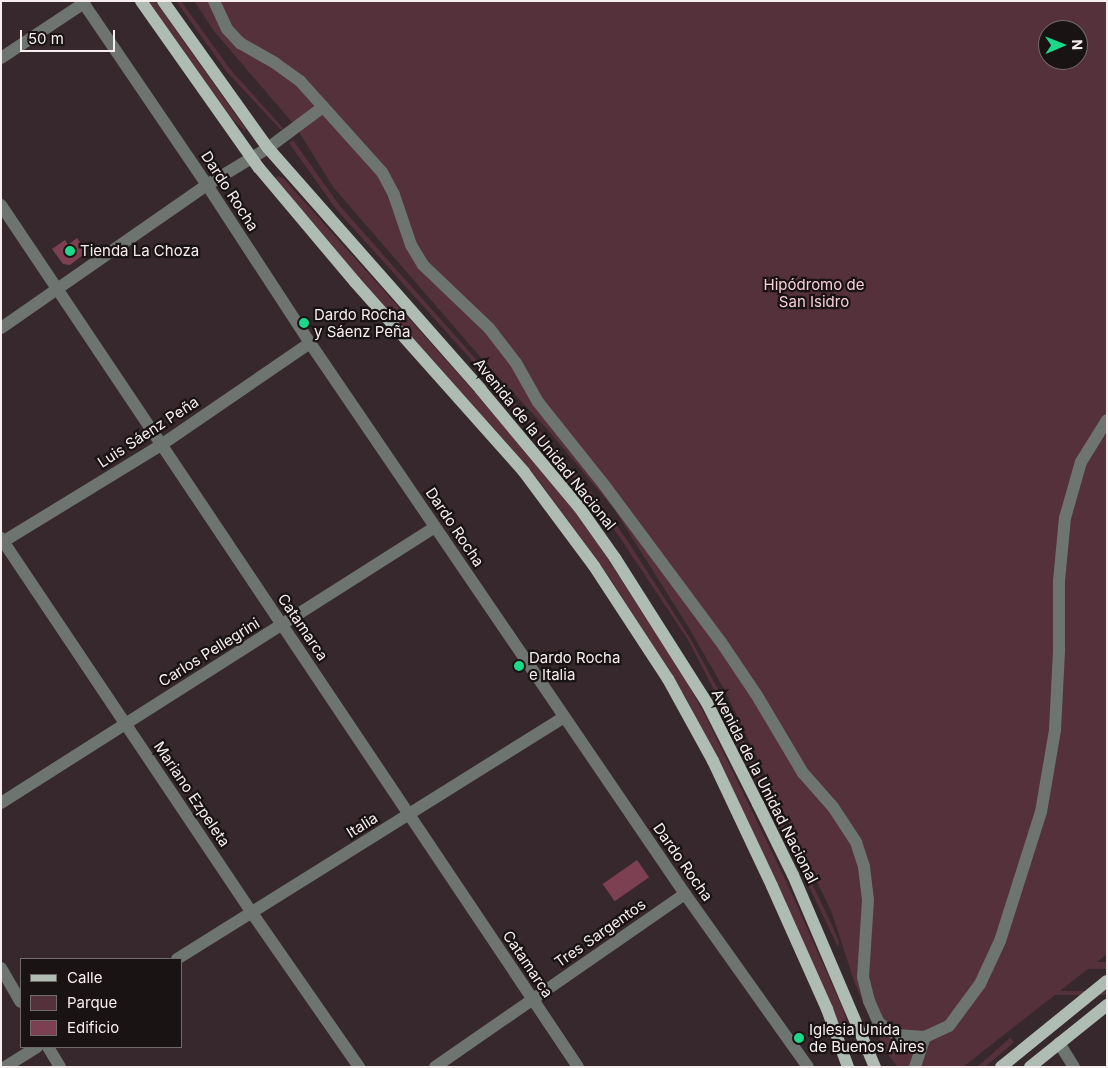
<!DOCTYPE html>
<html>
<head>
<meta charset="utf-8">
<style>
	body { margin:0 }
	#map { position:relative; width:1108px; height:1068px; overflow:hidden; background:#36282c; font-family:Inter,sans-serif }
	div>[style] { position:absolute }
	.green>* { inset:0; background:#55313c; transform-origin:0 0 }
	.building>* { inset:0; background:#7d4053; transform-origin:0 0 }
	.minor>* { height:12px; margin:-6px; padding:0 6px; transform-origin:6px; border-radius:6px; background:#6e7470 }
	.major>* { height:12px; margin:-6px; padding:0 6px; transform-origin:6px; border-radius:6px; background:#afbcb3 }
	.dots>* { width:14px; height:14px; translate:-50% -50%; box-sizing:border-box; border:2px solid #191314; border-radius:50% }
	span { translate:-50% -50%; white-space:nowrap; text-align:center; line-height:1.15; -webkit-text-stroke:4.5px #191314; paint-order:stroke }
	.street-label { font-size:15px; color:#f7eef0 }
	.poi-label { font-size:15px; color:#f7eef0 }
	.left { translate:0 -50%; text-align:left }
	.park-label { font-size:15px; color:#f8cfd9 }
	.frame { position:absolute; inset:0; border:2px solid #f7eef0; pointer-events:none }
	.legend { position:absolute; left:20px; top:958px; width:162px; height:90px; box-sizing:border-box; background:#191314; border:1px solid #726b6c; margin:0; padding:6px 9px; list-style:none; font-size:15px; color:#f7eef0 }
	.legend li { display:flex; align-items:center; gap:10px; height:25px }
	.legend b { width:25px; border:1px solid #726b6c }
	.north { position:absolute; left:1038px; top:20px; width:50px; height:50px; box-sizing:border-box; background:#191314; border:1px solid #726b6c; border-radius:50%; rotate:89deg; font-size:14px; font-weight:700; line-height:20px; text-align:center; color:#f7eef0 }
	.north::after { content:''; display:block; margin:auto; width:18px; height:22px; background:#1bd988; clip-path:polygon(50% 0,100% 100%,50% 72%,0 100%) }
	.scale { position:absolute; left:20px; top:30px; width:95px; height:22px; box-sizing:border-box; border:2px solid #f7eef0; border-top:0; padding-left:6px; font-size:15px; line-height:18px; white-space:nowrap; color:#f7eef0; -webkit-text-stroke:4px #191314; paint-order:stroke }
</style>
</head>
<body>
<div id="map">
	<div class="green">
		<i style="clip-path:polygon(144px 1px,155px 1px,245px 128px,246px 132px,217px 104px)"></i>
		<i style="clip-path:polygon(176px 1px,181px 1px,230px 69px,283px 128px,281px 130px,226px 71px)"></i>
		<i style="clip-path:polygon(evenodd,194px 1px,1107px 1px,1107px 954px,963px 1067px,898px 1067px,885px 1051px,875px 1029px,855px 984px,832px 913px,725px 691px,689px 628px,614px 509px,548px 430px,489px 367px,333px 187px,296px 127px,214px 31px,194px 1px,1048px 30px,1078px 30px,1078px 60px,1048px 60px,1048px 30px)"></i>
		<i style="clip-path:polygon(293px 140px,340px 206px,554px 447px,605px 509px,627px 540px,690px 638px,724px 700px,832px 925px,839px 942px,838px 947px,720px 701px,688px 640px,623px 542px,601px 511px,536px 432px,336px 209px,289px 143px)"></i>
		<i style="clip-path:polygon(279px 176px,284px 179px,487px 406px,575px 511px,598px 544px,683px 675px,706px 717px,787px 883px,843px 1009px,849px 1028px,843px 1031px,840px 1029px,768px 863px,685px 696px,609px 577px,538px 480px,339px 256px,275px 178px)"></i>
		<i style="left:1107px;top:962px;width:7px;height:97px;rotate:90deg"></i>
		<i style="left:1107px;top:991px;width:4px;height:122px;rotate:90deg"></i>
		<i style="clip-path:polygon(1010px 1038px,1014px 1042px,985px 1067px,977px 1067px)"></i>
	</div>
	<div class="building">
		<i style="clip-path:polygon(77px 238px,87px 252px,70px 265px,63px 264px,52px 249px,65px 240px,68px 245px)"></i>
		<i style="left:637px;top:860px;width:21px;height:42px;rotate:55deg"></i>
	</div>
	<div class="minor">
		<i style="left:82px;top:1px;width:222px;rotate:55.8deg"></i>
		<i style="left:207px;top:185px;width:189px;rotate:56.9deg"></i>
		<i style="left:310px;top:343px;width:667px;rotate:55.76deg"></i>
		<i style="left:685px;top:894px;width:212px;rotate:54.6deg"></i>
		<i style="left:214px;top:1px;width:31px;rotate:65deg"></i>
		<i style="left:227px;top:29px;width:19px;rotate:47deg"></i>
		<i style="left:240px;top:43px;width:40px;rotate:29.7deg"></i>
		<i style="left:275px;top:63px;width:31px;rotate:36deg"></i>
		<i style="left:300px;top:81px;width:122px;rotate:48deg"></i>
		<i style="left:382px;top:172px;width:26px;rotate:62deg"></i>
		<i style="left:394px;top:195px;width:53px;rotate:71.2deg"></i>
		<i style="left:411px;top:245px;width:23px;rotate:59deg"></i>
		<i style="left:423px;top:265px;width:91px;rotate:43.7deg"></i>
		<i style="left:489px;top:328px;width:44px;rotate:52.4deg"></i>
		<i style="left:516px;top:363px;width:45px;rotate:60.6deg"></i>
		<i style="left:538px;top:402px;width:107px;rotate:51.4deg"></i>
		<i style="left:605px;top:486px;width:194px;rotate:53.4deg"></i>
		<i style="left:721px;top:642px;width:63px;rotate:56.1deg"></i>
		<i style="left:756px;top:694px;width:92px;rotate:59.3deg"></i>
		<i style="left:803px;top:773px;width:45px;rotate:48.6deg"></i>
		<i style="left:833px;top:807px;width:42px;rotate:56.7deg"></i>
		<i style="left:856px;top:842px;width:26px;rotate:72deg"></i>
		<i style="left:864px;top:867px;width:33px;rotate:83deg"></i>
		<i style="left:868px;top:900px;width:77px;rotate:93.7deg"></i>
		<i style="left:863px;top:977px;width:25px;rotate:76deg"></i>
		<i style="left:869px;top:1001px;width:24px;rotate:66deg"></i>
		<i style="left:879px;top:1023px;width:21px;rotate:35deg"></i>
		<i style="left:896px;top:1035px;width:29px;rotate:4deg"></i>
		<i style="left:925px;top:1037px;width:26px;rotate:-25deg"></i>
		<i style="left:949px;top:1026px;width:52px;rotate:-53.6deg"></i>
		<i style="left:980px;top:984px;width:47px;rotate:-65.1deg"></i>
		<i style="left:1000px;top:941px;width:135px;rotate:-72.4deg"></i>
		<i style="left:1041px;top:812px;width:83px;rotate:-80.3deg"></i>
		<i style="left:1055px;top:730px;width:80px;rotate:-87.1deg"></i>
		<i style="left:1059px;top:650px;width:69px;rotate:-90deg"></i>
		<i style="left:1059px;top:581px;width:63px;rotate:-84.6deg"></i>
		<i style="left:1065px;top:518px;width:58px;rotate:-74.1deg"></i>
		<i style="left:1081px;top:462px;width:49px;rotate:-58.2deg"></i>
		<i style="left:1px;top:58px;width:100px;rotate:-33.5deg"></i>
		<i style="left:1px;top:205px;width:1037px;rotate:56.2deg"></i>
		<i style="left:1px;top:328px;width:251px;rotate:-34.8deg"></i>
		<i style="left:207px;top:185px;width:71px;rotate:-31.2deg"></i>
		<i style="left:268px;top:148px;width:69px;rotate:-36.7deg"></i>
		<i style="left:1px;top:538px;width:451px;rotate:56.2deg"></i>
		<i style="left:252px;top:913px;width:188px;rotate:55.2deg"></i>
		<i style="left:1px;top:543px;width:188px;rotate:-31.5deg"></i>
		<i style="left:161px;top:445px;width:181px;rotate:-34.4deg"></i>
		<i style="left:1px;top:803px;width:514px;rotate:-32.45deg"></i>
		<i style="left:177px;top:959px;width:456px;rotate:-32deg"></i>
		<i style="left:1px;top:968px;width:39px;rotate:60deg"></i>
		<i style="left:1059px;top:1043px;width:28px;rotate:58deg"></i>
		<i style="left:48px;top:1047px;width:23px;rotate:59deg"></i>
		<i style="left:5px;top:1067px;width:38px;rotate:-32deg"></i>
		<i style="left:435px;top:1067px;width:304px;rotate:-34.7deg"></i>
		<i style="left:915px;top:1067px;width:32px;rotate:-72deg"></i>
	</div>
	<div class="major">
		<i style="left:141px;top:1px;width:204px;rotate:54.8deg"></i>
		<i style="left:259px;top:168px;width:149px;rotate:49.9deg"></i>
		<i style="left:355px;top:282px;width:254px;rotate:48.3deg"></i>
		<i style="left:524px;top:472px;width:117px;rotate:53.3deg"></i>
		<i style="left:594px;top:566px;width:135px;rotate:56.8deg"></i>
		<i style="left:668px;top:679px;width:94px;rotate:61.2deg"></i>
		<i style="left:713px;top:761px;width:138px;rotate:64.7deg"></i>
		<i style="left:772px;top:886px;width:135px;rotate:65.9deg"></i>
		<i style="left:827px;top:1009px;width:62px;rotate:70.1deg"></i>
		<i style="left:163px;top:1px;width:181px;rotate:54.5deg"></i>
		<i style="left:268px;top:148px;width:322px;rotate:48.6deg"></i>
		<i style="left:481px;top:390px;width:153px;rotate:50.1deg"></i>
		<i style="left:579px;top:507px;width:62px;rotate:54.8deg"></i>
		<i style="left:615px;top:558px;width:172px;rotate:57.6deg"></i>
		<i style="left:707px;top:703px;width:113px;rotate:63.2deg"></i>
		<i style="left:758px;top:804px;width:79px;rotate:63.8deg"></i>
		<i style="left:793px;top:875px;width:209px;rotate:66.9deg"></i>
		<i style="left:1001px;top:1067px;width:136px;rotate:-39.1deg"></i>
		<i style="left:1030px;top:1067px;width:99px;rotate:-38.8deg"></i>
	</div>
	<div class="dots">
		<i style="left:70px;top:251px;background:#1bd988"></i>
		<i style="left:304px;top:323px;background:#1bd988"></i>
		<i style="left:519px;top:666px;background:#1bd988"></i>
		<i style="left:799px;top:1038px;background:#1bd988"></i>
	</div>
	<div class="street-label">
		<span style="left:230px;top:191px;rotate:57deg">Dardo Rocha</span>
		<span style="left:148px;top:432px;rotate:-33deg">Luis Sáenz Peña</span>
		<span style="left:545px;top:444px;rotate:51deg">Avenida de la Unidad Nacional</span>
		<span style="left:455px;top:527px;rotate:56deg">Dardo Rocha</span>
		<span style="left:303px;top:627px;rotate:56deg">Catamarca</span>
		<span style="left:209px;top:652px;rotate:-32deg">Carlos Pellegrini</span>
		<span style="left:765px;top:786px;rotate:63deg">Avenida de la Unidad Nacional</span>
		<span style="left:192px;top:794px;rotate:56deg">Mariano Ezpeleta</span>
		<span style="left:362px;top:825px;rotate:-32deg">Italia</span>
		<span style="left:683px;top:862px;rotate:55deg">Dardo Rocha</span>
		<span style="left:600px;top:933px;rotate:-35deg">Tres Sargentos</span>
		<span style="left:528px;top:964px;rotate:56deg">Catamarca</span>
	</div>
	<div class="poi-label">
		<span class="left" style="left:80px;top:251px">Tienda La Choza</span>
		<span class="left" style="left:314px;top:323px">Dardo Rocha<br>y Sáenz Peña</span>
		<span class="left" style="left:529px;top:666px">Dardo Rocha<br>e Italia</span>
		<span class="left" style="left:809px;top:1038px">Iglesia Unida<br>de Buenos Aires</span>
	</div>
	<div class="park-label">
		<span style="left:814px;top:293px">Hipódromo de<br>San Isidro</span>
	</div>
	<div class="frame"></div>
	<ul class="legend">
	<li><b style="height:6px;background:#afbcb3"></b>Calle</li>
	<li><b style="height:14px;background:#55313c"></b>Parque</li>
	<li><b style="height:14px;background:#7d4053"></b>Edificio</li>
	</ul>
	<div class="north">N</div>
	<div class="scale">50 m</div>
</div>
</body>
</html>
